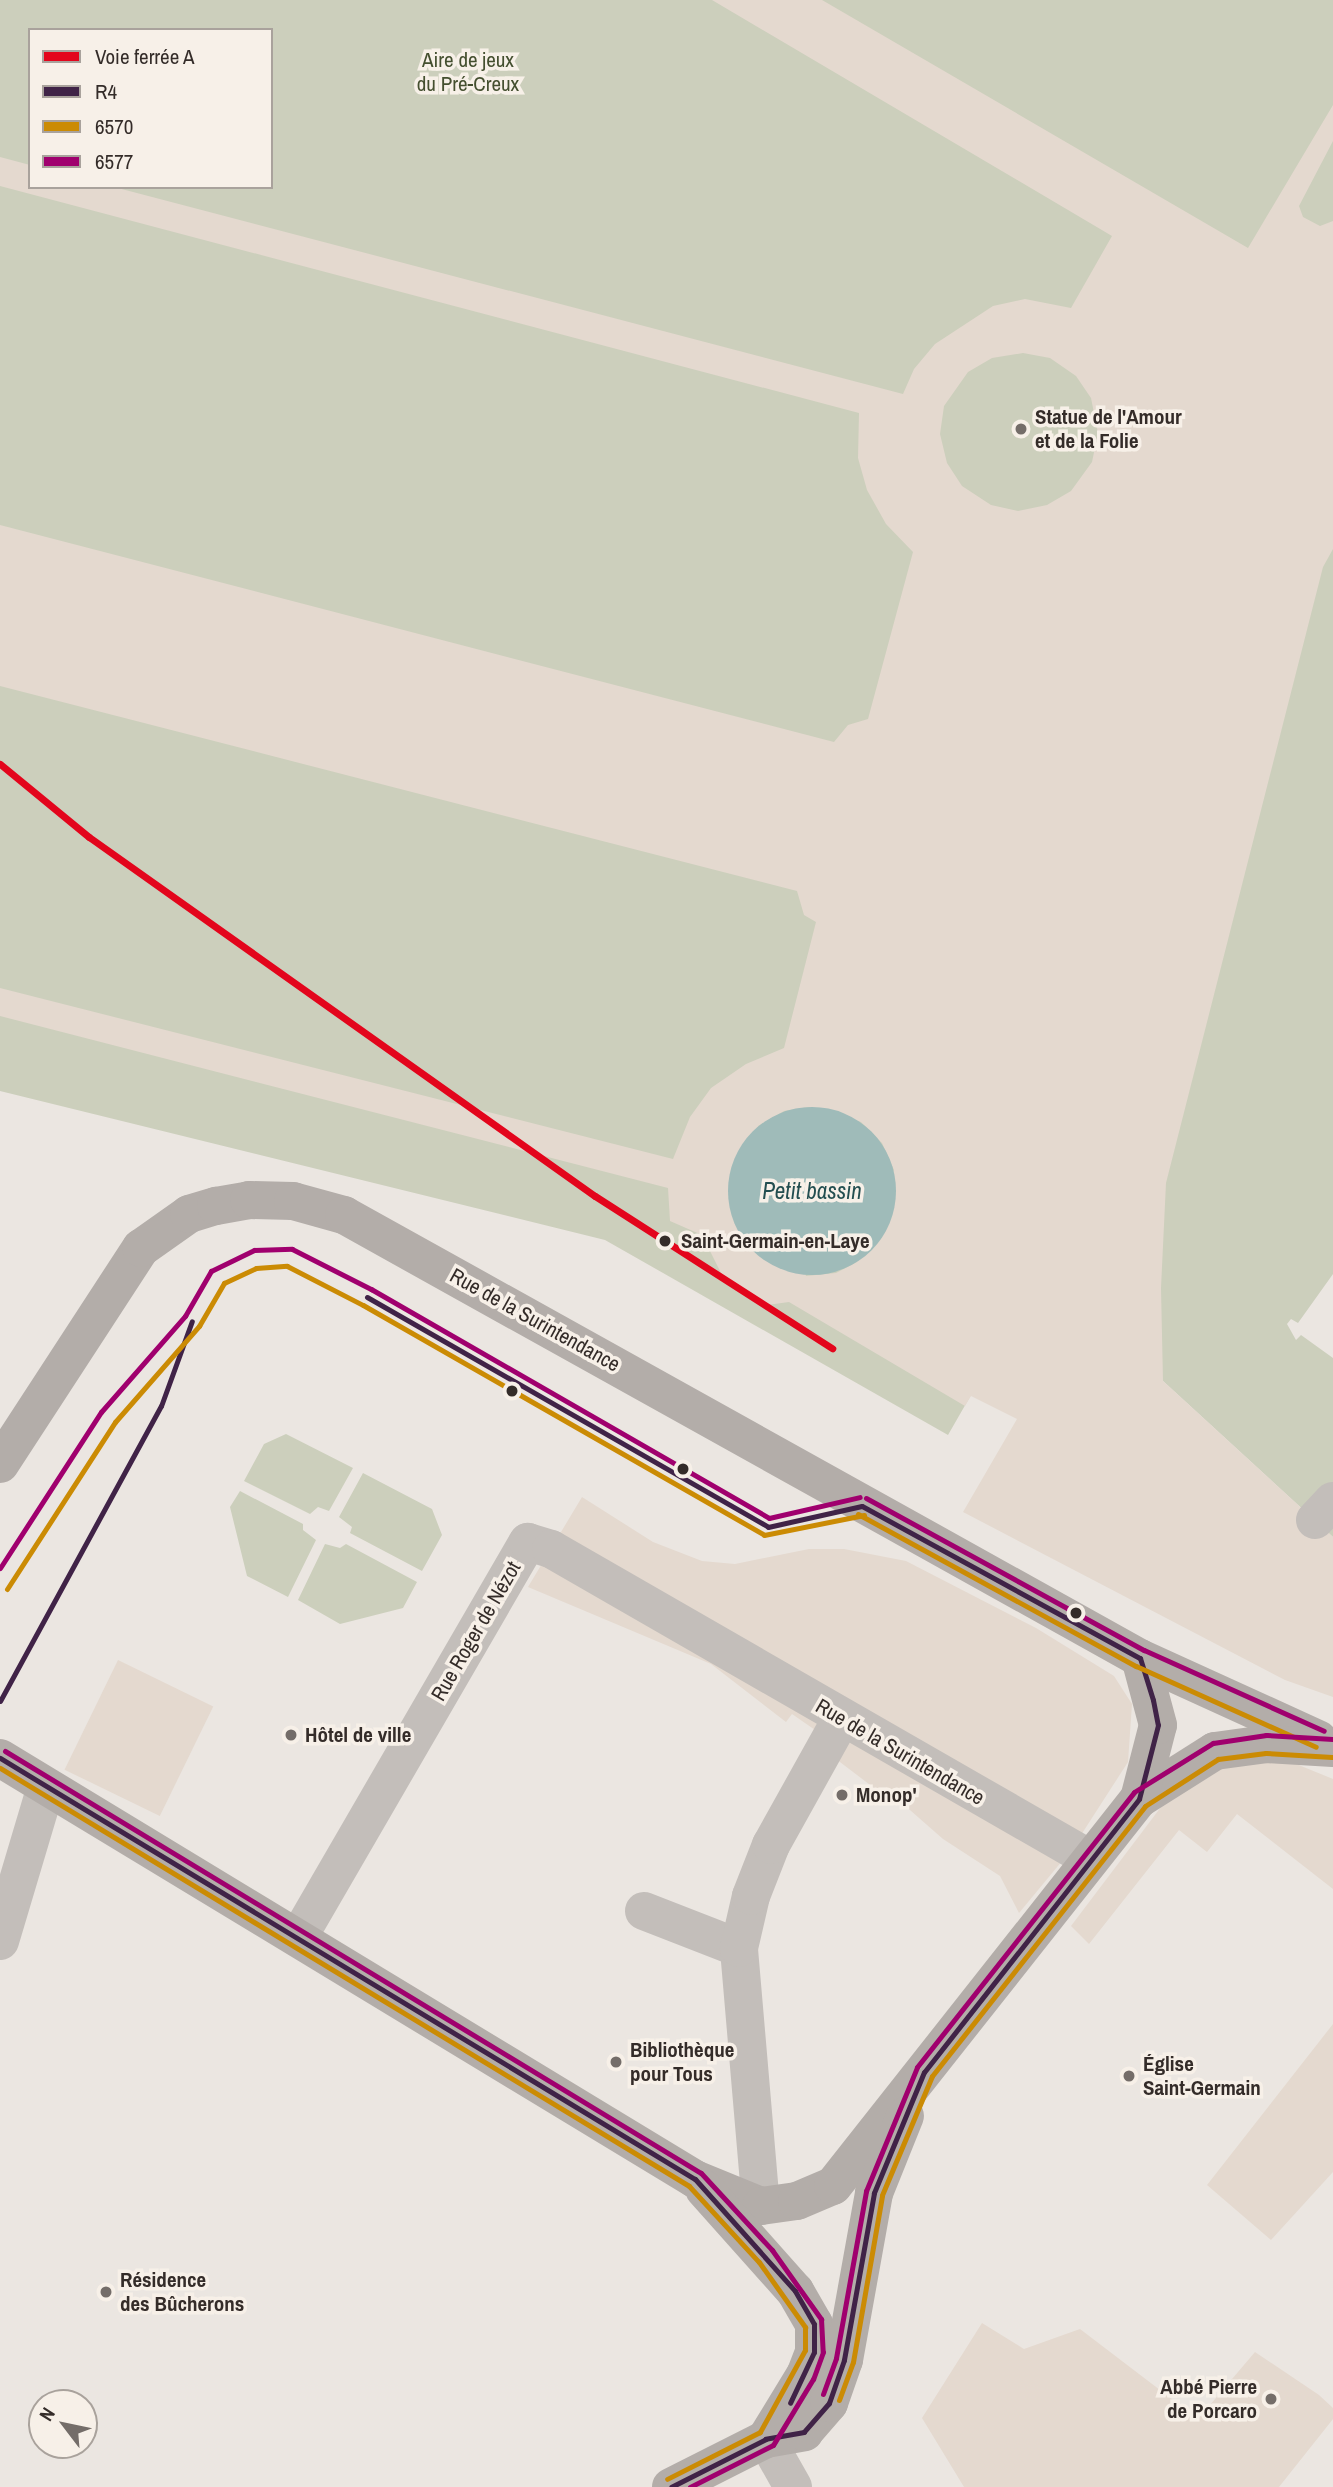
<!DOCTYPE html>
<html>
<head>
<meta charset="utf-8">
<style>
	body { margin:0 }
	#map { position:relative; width:1333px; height:2487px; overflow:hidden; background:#ebe6e1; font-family:"Archivo Narrow",sans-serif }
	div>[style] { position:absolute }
	.green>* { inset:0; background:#cccfbc }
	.plaza>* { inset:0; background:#e4d9cf; transform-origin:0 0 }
	.water>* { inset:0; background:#9fbbb9 }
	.round { border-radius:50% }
	.minor>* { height:38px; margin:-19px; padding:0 19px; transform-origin:19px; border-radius:19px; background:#c3beba }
	.major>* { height:38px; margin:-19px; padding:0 19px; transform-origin:19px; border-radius:19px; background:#b3ada9 }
	.bus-1>* { height:5px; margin:-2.5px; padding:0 2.5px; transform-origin:2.5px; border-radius:2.5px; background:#402347 }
	.bus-2>* { height:5px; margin:-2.5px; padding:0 2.5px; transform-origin:2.5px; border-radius:2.5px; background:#cb8b04 }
	.bus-3>* { height:5px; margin:-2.5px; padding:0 2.5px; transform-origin:2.5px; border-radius:2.5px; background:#a0006e }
	.rail-1>* { height:7px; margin:-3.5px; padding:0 3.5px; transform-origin:3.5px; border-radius:3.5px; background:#e3051c }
	.dots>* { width:19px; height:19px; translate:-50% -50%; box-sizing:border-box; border:4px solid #f7f0e8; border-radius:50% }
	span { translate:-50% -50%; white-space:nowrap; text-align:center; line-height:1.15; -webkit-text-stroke:7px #f7f0e8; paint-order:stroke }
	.park-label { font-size:21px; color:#444f2f }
	.poi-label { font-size:21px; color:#342c29; font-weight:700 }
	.left { translate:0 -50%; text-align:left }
	.right { translate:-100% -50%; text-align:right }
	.stop-label { font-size:21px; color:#342c29; font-weight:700 }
	.street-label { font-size:21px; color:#342c29 }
	.water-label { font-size:23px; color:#234e50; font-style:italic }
	.legend { position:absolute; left:28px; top:28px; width:245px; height:161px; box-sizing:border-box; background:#f7f0e8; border:2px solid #a9a29c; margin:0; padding:9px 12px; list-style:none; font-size:21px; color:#342c29 }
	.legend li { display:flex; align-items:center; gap:14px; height:35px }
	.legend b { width:35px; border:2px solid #a9a29c }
	.north { position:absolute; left:28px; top:2389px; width:70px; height:70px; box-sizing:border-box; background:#f7f0e8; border:2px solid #a9a29c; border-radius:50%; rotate:302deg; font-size:19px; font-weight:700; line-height:28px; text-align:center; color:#342c29 }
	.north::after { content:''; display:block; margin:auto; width:24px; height:32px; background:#746d69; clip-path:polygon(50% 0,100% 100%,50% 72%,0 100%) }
</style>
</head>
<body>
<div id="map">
	<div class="green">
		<i style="clip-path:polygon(evenodd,0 0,1333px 0,1333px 1274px,1298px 1323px,1291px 1319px,1287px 1324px,1296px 1340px,1301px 1335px,1333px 1358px,1333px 1537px,1163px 1381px,975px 1388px,948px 1435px,605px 1240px,0 1091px,0 0,30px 30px,271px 30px,271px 187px,30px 187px,30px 30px)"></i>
		<i style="clip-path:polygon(286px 1434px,353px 1468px,329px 1511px,318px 1507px,310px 1514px,244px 1481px,264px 1444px)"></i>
		<i style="clip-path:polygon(363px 1473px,432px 1509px,442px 1535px,422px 1571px,350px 1533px,352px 1527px,339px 1517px)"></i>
		<i style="clip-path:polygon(240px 1491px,303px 1524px,303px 1530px,316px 1540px,288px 1597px,247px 1576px,230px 1507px)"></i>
		<i style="clip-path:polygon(325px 1544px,340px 1548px,346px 1544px,417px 1582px,403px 1608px,340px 1624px,298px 1600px)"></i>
	</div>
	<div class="plaza">
		<i style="clip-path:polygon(evenodd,712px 0,822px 0,1248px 248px,1333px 105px,1333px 141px,1299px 206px,1303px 217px,1320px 226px,1333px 221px,1333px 549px,1323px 567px,1166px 1183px,1161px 1288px,1163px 1381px,1333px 1537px,1333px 1697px,1285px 1680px,963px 1512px,1017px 1419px,971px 1396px,965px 1406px,789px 1302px,767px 1305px,723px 1277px,702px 1235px,670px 1221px,668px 1188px,0 1016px,0 988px,673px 1159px,690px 1117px,711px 1088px,746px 1064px,784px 1048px,816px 922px,804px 915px,797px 891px,0 686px,0 525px,834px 742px,848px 725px,868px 719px,913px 552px,886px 524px,867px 490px,858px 458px,859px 413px,0 186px,0 157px,30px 165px,30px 187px,114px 187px,903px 394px,914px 369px,935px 344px,993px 306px,1025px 299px,1071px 308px,1112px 236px,712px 0,1023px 353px,1050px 358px,1076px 376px,1091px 398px,1098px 433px,1092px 462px,1071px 491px,1047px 505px,1018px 511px,991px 505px,962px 486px,947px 463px,940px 434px,944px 406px,968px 372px,992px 358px,1023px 353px,712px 0,809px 1107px,861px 1122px,882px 1143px,894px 1170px,857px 1262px,836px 1273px,806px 1276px,758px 1126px,784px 1111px,809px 1107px)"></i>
		<i style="clip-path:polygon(582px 1497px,653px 1542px,702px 1561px,735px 1564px,809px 1549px,844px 1549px,906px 1561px,1036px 1628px,1114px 1676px,1132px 1704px,1128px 1762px,1072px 1849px,1019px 1913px,1000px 1876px,943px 1839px,886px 1789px,882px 1794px,836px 1759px,818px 1732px,792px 1714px,786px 1722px,711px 1664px,528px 1587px)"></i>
		<i style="left:118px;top:1660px;width:106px;height:122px;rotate:26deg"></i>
		<i style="clip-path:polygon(1284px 1759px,1333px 1779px,1333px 1889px,1237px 1814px,1207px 1852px,1179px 1830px,1089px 1944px,1071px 1926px,1164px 1803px,1213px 1770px)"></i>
		<i style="clip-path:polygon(1333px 2024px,1333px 2172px,1271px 2240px,1207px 2185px)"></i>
		<i style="clip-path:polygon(982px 2323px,1024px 2349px,1080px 2329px,1198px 2419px,1255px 2352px,1319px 2395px,1333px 2408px,1333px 2419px,1279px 2487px,964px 2487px,922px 2418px)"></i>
	</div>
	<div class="water">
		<i class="round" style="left:728px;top:1107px;width:168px;height:168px"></i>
	</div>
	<div class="minor">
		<i style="left:1315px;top:1520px;width:26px;rotate:-47deg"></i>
		<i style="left:644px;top:1911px;width:102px;rotate:21.3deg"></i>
		<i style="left:298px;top:1938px;width:458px;rotate:-59.9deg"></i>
		<i style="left:528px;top:1542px;width:24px;rotate:17deg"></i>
		<i style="left:551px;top:1549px;width:622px;rotate:29.9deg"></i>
		<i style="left:0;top:1941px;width:161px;rotate:-73.4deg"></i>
		<i style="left:761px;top:2206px;width:259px;rotate:-94.9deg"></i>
		<i style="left:739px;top:1948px;width:53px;rotate:-77deg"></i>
		<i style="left:751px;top:1896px;width:55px;rotate:-68.6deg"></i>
		<i style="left:771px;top:1845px;width:144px;rotate:-60.9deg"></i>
		<i style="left:766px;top:2439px;width:55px;rotate:60.6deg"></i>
	</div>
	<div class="major">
		<i style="left:0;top:1464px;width:258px;rotate:-56.9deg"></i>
		<i style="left:141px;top:1248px;width:59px;rotate:-35.3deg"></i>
		<i style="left:189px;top:1214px;width:28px;rotate:-17deg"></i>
		<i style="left:216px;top:1206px;width:34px;rotate:-10deg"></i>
		<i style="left:249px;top:1200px;width:44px;rotate:1.3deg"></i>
		<i style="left:293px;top:1201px;width:53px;rotate:15.4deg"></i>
		<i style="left:344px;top:1215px;width:911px;rotate:29.1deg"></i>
		<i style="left:1140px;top:1658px;width:196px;rotate:24.5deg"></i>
		<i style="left:0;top:1758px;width:813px;rotate:31.21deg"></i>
		<i style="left:695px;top:2179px;width:71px;rotate:22.2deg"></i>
		<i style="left:761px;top:2206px;width:36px;rotate:-8deg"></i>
		<i style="left:797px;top:2201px;width:39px;rotate:-23deg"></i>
		<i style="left:833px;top:2186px;width:493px;rotate:-51.7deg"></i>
		<i style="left:1139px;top:1799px;width:90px;rotate:-32.3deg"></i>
		<i style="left:1215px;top:1751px;width:51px;rotate:-7.8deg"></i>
		<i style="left:1266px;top:1744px;width:67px;rotate:3.4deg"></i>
		<i style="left:1139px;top:1799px;width:76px;rotate:-75.6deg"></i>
		<i style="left:1158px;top:1725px;width:69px;rotate:-105deg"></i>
		<i style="left:704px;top:2189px;width:137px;rotate:48.3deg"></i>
		<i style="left:795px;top:2291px;width:38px;rotate:60deg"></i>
		<i style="left:814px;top:2324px;width:28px;rotate:90deg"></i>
		<i style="left:814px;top:2352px;width:25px;rotate:111deg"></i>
		<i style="left:805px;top:2375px;width:75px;rotate:121.4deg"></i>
		<i style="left:671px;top:2487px;width:106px;rotate:-26.8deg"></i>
		<i style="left:766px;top:2439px;width:39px;rotate:-10deg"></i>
		<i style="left:804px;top:2432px;width:38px;rotate:-49deg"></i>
		<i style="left:829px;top:2403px;width:46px;rotate:-70.8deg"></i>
		<i style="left:844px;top:2360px;width:170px;rotate:-79.8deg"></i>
		<i style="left:874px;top:2193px;width:83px;rotate:-68.1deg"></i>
	</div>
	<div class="bus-1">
		<i style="left:367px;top:1297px;width:462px;rotate:29.8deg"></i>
		<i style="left:768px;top:1527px;width:96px;rotate:-12.6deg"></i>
		<i style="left:862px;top:1506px;width:317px;rotate:28.7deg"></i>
		<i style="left:1140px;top:1658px;width:44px;rotate:72.8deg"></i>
		<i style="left:1153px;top:1700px;width:25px;rotate:79deg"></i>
		<i style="left:1158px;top:1725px;width:76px;rotate:104.4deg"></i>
		<i style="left:1139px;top:1799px;width:347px;rotate:128.2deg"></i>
		<i style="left:924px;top:2072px;width:131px;rotate:112.5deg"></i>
		<i style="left:874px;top:2193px;width:170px;rotate:100.2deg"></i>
		<i style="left:844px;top:2360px;width:46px;rotate:109.2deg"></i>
		<i style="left:829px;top:2403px;width:38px;rotate:131deg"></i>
		<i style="left:804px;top:2432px;width:39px;rotate:170deg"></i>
		<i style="left:766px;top:2439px;width:106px;rotate:153.2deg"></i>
		<i style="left:0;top:1701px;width:336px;rotate:-61.4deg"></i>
		<i style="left:161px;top:1406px;width:90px;rotate:-70deg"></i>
		<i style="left:0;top:1758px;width:813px;rotate:31.21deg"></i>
		<i style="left:695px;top:2179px;width:150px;rotate:48.2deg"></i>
		<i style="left:795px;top:2291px;width:38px;rotate:60deg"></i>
		<i style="left:814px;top:2324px;width:28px;rotate:90deg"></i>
		<i style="left:814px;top:2352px;width:56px;rotate:115.2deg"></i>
	</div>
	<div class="bus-2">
		<i style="left:858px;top:1514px;width:317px;rotate:28.7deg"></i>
		<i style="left:1136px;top:1666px;width:197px;rotate:24.2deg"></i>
		<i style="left:7px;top:1589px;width:199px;rotate:-57.1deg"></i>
		<i style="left:115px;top:1422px;width:128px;rotate:-48.8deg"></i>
		<i style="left:199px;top:1326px;width:50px;rotate:-59.8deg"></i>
		<i style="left:224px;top:1283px;width:35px;rotate:-25deg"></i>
		<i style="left:256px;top:1268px;width:31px;rotate:-4deg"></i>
		<i style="left:287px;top:1266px;width:85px;rotate:27.2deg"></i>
		<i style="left:363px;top:1305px;width:462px;rotate:29.8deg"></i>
		<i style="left:764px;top:1535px;width:102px;rotate:-11.3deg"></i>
		<i style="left:0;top:1768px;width:806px;rotate:31.24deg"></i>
		<i style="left:689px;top:2186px;width:103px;rotate:47.4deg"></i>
		<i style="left:759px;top:2262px;width:80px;rotate:54.7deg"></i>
		<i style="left:805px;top:2327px;width:23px;rotate:90deg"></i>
		<i style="left:805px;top:2350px;width:94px;rotate:118.8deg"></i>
		<i style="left:760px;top:2432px;width:104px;rotate:153.2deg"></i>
		<i style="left:839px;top:2400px;width:40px;rotate:-69.8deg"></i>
		<i style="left:853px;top:2362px;width:169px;rotate:-80.1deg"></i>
		<i style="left:882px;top:2195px;width:129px;rotate:-67.2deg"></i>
		<i style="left:932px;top:2076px;width:344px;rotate:-51.7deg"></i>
		<i style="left:1145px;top:1806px;width:87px;rotate:-32.8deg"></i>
		<i style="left:1218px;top:1759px;width:48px;rotate:-7.1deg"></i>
		<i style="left:1266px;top:1753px;width:66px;rotate:3.5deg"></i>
	</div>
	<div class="bus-3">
		<i style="left:866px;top:1498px;width:317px;rotate:28.7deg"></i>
		<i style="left:1144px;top:1650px;width:197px;rotate:24.2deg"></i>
		<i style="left:0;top:1568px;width:186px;rotate:-57.1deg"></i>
		<i style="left:101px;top:1412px;width:128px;rotate:-48.8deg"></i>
		<i style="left:185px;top:1316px;width:52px;rotate:-60deg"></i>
		<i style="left:211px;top:1271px;width:48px;rotate:-26deg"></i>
		<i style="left:254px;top:1250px;width:38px;rotate:-2deg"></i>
		<i style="left:292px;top:1249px;width:89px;rotate:26.9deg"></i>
		<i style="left:371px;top:1289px;width:459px;rotate:29.9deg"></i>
		<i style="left:769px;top:1518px;width:93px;rotate:-13deg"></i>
		<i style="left:5px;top:1751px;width:814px;rotate:31.23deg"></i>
		<i style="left:701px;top:2173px;width:105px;rotate:47.3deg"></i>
		<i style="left:772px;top:2250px;width:85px;rotate:54.6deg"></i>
		<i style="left:821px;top:2319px;width:33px;rotate:87deg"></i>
		<i style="left:823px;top:2352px;width:29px;rotate:110deg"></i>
		<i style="left:813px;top:2379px;width:77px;rotate:121.2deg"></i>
		<i style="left:773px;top:2445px;width:93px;rotate:153.2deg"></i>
		<i style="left:823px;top:2394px;width:38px;rotate:-70deg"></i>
		<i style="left:836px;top:2358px;width:170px;rotate:-79.8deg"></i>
		<i style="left:866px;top:2191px;width:134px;rotate:-67.6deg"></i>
		<i style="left:917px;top:2067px;width:350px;rotate:-51.7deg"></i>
		<i style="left:1134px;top:1792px;width:93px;rotate:-31.8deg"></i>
		<i style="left:1213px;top:1743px;width:54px;rotate:-8.6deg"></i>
		<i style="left:1266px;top:1735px;width:67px;rotate:3.4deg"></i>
	</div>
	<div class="rail-1">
		<i style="left:0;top:764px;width:115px;rotate:39.4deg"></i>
		<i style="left:89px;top:837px;width:620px;rotate:35.36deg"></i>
		<i style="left:595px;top:1196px;width:282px;rotate:32.7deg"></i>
	</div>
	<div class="dots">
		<i style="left:1021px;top:429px;background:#746d69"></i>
		<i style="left:665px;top:1241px;background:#342c29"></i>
		<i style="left:512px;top:1391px;background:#342c29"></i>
		<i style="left:683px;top:1469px;background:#342c29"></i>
		<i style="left:1076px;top:1613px;background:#342c29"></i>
		<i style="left:291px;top:1735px;background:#746d69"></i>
		<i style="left:842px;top:1795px;background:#746d69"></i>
		<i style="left:616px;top:2062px;background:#746d69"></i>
		<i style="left:1129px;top:2076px;background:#746d69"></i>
		<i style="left:106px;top:2292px;background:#746d69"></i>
		<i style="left:1271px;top:2399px;background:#746d69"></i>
	</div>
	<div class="park-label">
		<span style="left:468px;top:72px">Aire de jeux<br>du Pré-Creux</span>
	</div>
	<div class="poi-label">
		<span class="left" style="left:1035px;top:429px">Statue de l'Amour<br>et de la Folie</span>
		<span class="left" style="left:305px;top:1735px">Hôtel de ville</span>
		<span class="left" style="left:856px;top:1795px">Monop'</span>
		<span class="left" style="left:630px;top:2062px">Bibliothèque<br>pour Tous</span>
		<span class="left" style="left:1143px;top:2076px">Église<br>Saint-Germain</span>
		<span class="left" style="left:120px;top:2292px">Résidence<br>des Bûcherons</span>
		<span class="right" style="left:1257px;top:2399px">Abbé Pierre<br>de Porcaro</span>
	</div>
	<div class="stop-label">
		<span class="left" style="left:681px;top:1241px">Saint-Germain-en-Laye</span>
	</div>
	<div class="street-label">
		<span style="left:535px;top:1320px;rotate:29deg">Rue de la Surintendance</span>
		<span style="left:476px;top:1631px;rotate:-60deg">Rue Roger de Nézot</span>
		<span style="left:900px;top:1752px;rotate:30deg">Rue de la Surintendance</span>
	</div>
	<div class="water-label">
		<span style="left:812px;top:1191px">Petit bassin</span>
	</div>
	<ul class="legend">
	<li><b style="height:9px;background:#e3051c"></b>Voie ferrée A</li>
	<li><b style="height:9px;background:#402347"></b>R4</li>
	<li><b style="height:9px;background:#cb8b04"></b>6570</li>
	<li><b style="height:9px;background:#a0006e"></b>6577</li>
	</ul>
	<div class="north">N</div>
</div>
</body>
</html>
